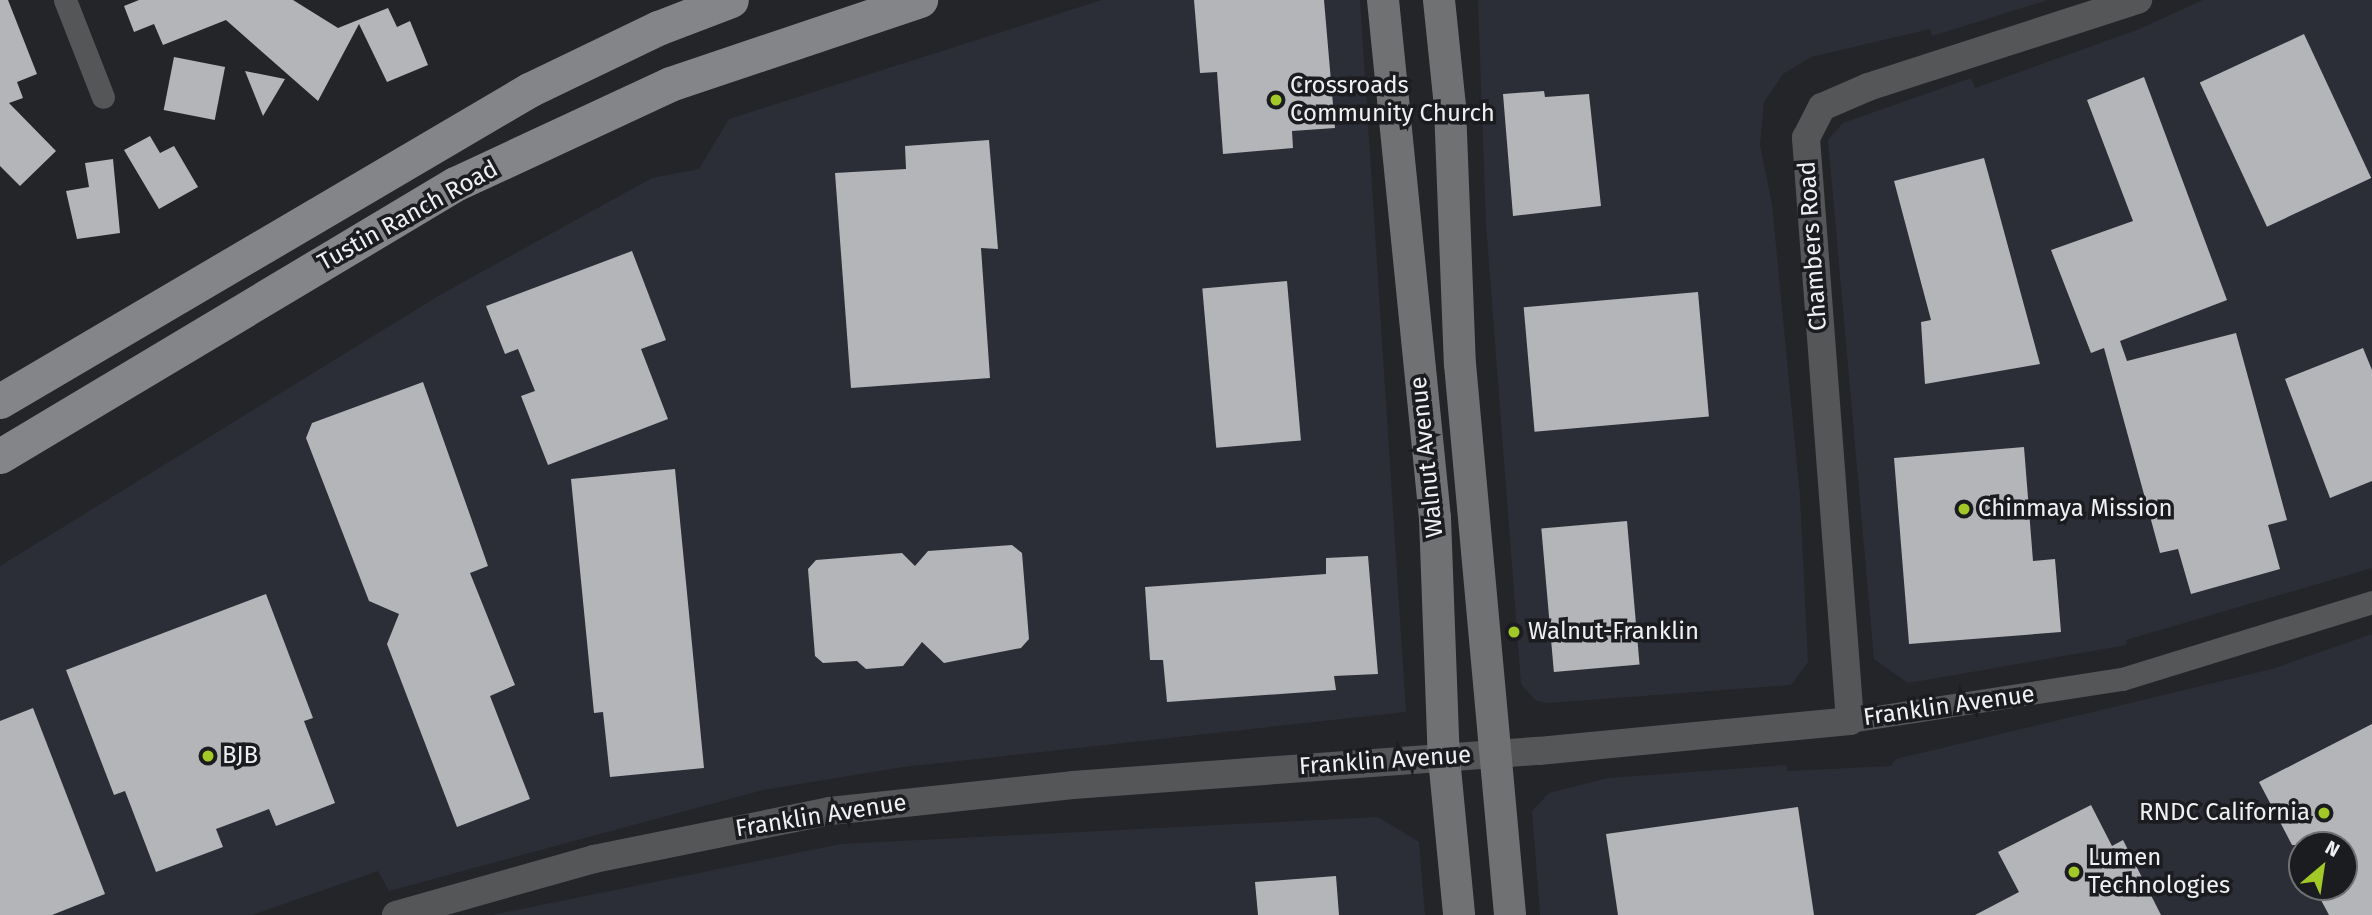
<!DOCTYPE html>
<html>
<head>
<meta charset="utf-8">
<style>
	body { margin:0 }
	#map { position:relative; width:2372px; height:915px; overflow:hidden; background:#242529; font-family:"Fira Sans",sans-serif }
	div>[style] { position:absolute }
	.built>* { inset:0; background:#2c2e37 }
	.building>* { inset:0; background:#b3b5b9; transform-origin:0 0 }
	.minor>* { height:23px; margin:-11.5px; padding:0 11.5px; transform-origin:11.5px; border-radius:11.5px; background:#555658 }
	.tertiary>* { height:28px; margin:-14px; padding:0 14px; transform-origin:14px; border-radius:14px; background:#555658 }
	.secondary>* { height:32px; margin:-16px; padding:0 16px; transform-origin:16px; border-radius:16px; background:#707173 }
	.primary>* { height:35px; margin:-17.5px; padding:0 17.5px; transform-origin:17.5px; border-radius:17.5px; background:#848589 }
	.dots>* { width:19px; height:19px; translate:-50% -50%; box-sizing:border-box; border:4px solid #1b1c1f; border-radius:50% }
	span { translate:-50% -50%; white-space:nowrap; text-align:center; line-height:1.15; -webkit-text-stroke:7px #1b1c1f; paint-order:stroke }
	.poi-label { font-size:24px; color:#f0f0f3 }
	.left { translate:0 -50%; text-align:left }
	.right { translate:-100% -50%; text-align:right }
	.street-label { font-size:24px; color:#f0f0f3 }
	.north { position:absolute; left:2288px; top:831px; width:70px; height:70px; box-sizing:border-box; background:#1b1c1f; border:2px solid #707174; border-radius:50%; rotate:29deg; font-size:19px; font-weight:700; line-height:28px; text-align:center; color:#f0f0f3 }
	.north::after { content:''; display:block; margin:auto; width:24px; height:32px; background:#a2c928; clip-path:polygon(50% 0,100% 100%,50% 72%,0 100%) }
</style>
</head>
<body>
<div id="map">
	<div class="built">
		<i style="clip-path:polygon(1102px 0,1360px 0,1406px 712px,903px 767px,763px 790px,389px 891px,378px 871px,252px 915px,0 915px,0 566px,440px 295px,652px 178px,699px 169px,729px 119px)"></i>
		<i style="clip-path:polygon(1478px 0,2048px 0,1932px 36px,1930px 29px,1811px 57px,1783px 74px,1764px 102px,1760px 145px,1772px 204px,1800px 496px,1808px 662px,1791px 685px,1549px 703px,1536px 701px,1521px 684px,1486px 224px)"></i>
		<i style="clip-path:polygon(2203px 0,2372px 0,2372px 568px,2126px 640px,2127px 645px,1908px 683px,1874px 659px,1828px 140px,1843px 123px,1971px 78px,1975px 88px,2137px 30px)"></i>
		<i style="clip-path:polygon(evenodd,2372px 634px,2372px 915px,1540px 915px,1532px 811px,1549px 793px,1608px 778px,1786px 765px,1788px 771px,1891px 766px,1896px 759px,2272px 669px,2372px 634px,2302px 845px,2344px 845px,2344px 887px,2302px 887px,2302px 845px)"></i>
		<i style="clip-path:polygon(1378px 817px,1419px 842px,1425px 915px,492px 915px,841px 844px)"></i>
	</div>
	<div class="building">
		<i style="clip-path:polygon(0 0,8px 0,37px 74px,17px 82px,23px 98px,9px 103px,56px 151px,20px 186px,0 166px)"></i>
		<i style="clip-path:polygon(139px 0,293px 0,338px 28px,388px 8px,397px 27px,410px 21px,428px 65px,387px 82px,359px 24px,318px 101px,226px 20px,163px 45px,154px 24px,134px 32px,124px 6px)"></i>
		<i style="clip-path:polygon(1194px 0,1324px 0,1335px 128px,1292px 131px,1293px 148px,1223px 154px,1217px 72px,1200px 73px)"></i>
		<i style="left:2304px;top:34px;width:159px;height:115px;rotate:65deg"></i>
		<i style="left:174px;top:57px;width:52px;height:54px;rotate:11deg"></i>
		<i style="clip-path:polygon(245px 71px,285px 79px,263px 116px)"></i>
		<i style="clip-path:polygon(2144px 77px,2227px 300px,2120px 341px,2127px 361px,2236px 333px,2287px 520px,2268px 525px,2280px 569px,2191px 594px,2178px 549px,2160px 553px,2104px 348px,2091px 353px,2051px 250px,2133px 221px,2087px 100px)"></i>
		<i style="clip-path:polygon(1544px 91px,1545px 97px,1589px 94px,1601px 206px,1513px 216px,1503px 94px)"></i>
		<i style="clip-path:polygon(150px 136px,160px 153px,174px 146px,198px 187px,159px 209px,124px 150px)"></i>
		<i style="clip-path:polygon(989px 140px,998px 249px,981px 248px,990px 378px,851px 388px,835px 173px,906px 169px,905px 146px)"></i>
		<i style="clip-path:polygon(1984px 158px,2040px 364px,1925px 384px,1921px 322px,1931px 320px,1894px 181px)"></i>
		<i style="clip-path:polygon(113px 159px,120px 233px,77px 239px,66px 191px,89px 187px,85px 163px)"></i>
		<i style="clip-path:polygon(632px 251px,666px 340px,641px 349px,668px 419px,548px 465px,521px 396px,535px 391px,518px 349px,505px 354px,486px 306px)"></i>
		<i style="left:1287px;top:281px;width:160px;height:85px;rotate:85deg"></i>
		<i style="left:1698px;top:292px;width:125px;height:175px;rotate:85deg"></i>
		<i style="clip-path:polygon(2363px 348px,2372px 370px,2372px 481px,2330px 498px,2285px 379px)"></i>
		<i style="clip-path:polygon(423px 382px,488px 566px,470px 573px,515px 685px,490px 696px,530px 799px,457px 827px,387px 644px,399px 614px,369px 601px,306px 438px,312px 423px)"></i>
		<i style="clip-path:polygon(2024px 447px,2033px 561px,2055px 559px,2061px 632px,1909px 644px,1894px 458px)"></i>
		<i style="clip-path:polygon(675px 469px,704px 768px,610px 777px,603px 712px,594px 713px,571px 479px)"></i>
		<i style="left:1627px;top:521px;width:144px;height:86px;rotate:85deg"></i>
		<i style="clip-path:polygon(1012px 545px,1022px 553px,1029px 639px,1021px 648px,944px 663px,922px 642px,903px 666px,866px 669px,857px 661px,823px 663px,815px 656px,808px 569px,816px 560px,902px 553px,915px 566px,928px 551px)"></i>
		<i style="clip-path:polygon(1368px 556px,1378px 674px,1334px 676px,1336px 690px,1167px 702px,1163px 660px,1150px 660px,1145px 587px,1326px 574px,1326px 558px)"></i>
		<i style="clip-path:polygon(266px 594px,313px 718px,304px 721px,335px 803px,276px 826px,269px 809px,216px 829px,223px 847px,156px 872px,125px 791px,114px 795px,66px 670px)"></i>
		<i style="clip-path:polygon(33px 708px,105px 894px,52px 915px,0 915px,0 721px)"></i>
		<i style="clip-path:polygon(2372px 724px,2372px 915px,2329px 915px,2314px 887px,2344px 887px,2344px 845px,2292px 845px,2259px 782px)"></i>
		<i style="clip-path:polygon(2091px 805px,2112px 846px,2123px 840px,2161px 915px,1975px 915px,2019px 892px,1998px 852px)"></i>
		<i style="clip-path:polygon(1798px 807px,1814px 915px,1618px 915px,1606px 834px)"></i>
		<i style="clip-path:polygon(1336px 876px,1339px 915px,1258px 915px,1255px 882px)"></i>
	</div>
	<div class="minor">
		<i style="left:65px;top:0;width:104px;rotate:68.6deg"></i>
		<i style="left:1850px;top:721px;width:275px;rotate:-8.8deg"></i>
		<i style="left:2122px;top:679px;width:262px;rotate:-17.1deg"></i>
	</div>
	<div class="tertiary">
		<i style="left:396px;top:915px;width:206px;rotate:-15.8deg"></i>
		<i style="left:594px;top:859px;width:241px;rotate:-11.5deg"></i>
		<i style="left:830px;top:811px;width:244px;rotate:-6.1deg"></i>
		<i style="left:1073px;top:785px;width:467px;rotate:-4.2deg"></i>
		<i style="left:1539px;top:751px;width:312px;rotate:-5.5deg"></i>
		<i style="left:1850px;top:721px;width:585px;rotate:-94.32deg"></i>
		<i style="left:1806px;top:138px;width:35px;rotate:-63deg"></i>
		<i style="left:1822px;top:107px;width:50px;rotate:-23.5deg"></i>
		<i style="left:1868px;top:87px;width:284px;rotate:-17.9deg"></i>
	</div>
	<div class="secondary">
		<i style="left:1383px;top:0;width:521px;rotate:84.27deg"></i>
		<i style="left:1435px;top:518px;width:240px;rotate:87.9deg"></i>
		<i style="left:1444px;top:758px;width:158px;rotate:84.5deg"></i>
		<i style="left:1439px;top:0;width:108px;rotate:84.1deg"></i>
		<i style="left:1450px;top:107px;width:257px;rotate:87.8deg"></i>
		<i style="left:1460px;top:364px;width:553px;rotate:84.81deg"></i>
	</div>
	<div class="primary">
		<i style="left:0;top:401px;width:614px;rotate:-30.45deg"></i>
		<i style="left:529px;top:90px;width:143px;rotate:-25.7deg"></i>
		<i style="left:658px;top:28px;width:78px;rotate:-21deg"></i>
		<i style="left:0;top:456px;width:530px;rotate:-30.87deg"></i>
		<i style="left:455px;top:184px;width:237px;rotate:-24.9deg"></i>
		<i style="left:670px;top:84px;width:264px;rotate:-18.6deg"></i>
	</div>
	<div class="dots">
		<i style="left:1276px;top:100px;background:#a2c928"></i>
		<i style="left:1964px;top:509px;background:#a2c928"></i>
		<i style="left:1514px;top:632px;background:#a2c928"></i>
		<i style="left:208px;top:756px;background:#a2c928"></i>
		<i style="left:2324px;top:813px;background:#a2c928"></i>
		<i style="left:2074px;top:872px;background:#a2c928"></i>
	</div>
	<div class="poi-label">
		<span class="left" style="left:1290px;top:100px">Crossroads<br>Community Church</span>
		<span class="left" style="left:1978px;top:509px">Chinmaya Mission</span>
		<span class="left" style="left:1528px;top:632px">Walnut-Franklin</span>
		<span class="left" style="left:222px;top:756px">BJB</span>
		<span class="right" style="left:2310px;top:813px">RNDC California</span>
		<span class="left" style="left:2088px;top:872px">Lumen<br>Technologies</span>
	</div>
	<div class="street-label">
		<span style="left:408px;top:216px;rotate:-29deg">Tustin Ranch Road</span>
		<span style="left:1813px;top:246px;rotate:-94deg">Chambers Road</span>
		<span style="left:1427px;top:457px;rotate:-96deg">Walnut Avenue</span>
		<span style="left:1949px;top:706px;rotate:-8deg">Franklin Avenue</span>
		<span style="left:1385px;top:761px;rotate:-4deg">Franklin Avenue</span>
		<span style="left:821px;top:816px;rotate:-9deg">Franklin Avenue</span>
	</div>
	<div class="north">N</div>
</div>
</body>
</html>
